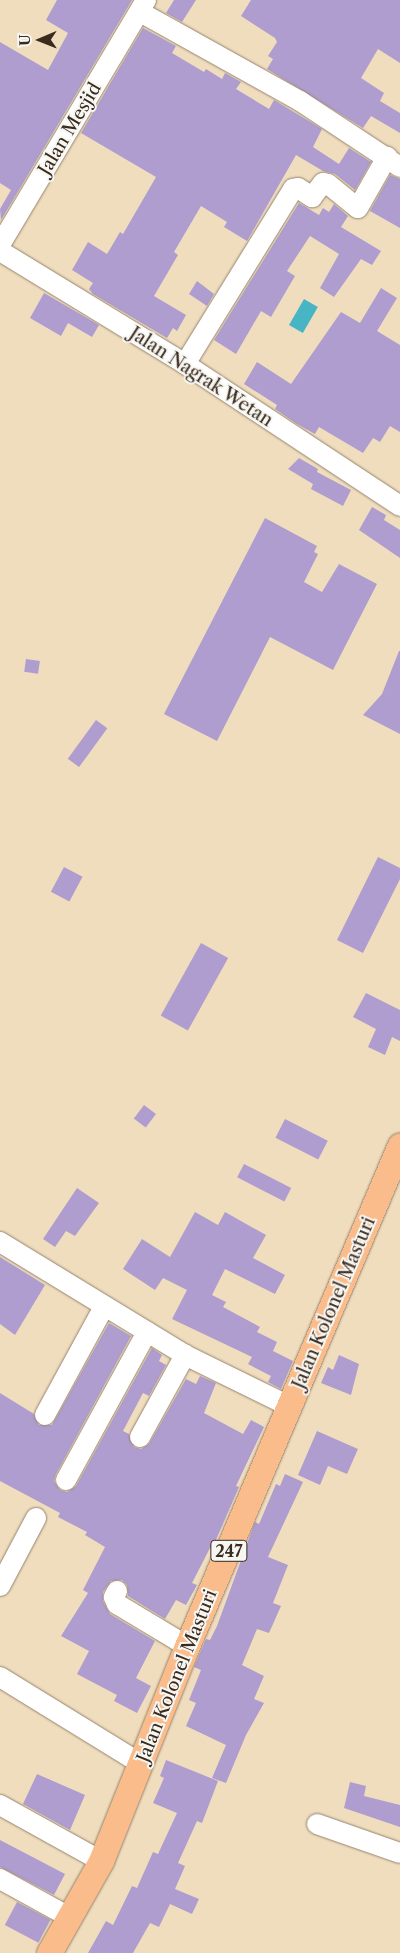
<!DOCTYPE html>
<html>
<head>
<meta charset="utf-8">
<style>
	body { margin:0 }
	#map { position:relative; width:400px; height:1953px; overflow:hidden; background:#f0ddbe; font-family:"Libre Caslon Text",serif }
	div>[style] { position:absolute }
	.water>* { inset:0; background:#48b5c5; transform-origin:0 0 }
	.building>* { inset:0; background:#ae9dce; transform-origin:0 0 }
	.roads { filter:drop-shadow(0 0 1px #96846e) drop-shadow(0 0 1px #96846e) }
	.minor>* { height:20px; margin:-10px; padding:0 10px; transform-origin:10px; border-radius:10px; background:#fff }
	.major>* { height:25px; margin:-12.5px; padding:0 12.5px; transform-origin:12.5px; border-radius:12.5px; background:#f9bc8a }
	span { translate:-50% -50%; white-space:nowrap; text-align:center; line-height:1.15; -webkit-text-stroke:4px #f6f6f2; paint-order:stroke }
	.shield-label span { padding:1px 4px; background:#f6f6f2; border:1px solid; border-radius:4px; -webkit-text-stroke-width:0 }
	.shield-label { font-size:16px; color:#3b2a1e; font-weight:700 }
	.street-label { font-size:18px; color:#3b2a1e }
	.north { position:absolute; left:15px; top:15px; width:50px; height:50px; -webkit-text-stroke:4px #f6f6f2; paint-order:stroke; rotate:269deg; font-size:14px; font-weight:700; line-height:20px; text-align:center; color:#3b2a1e }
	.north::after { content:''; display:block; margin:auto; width:18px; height:22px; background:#3b2a1e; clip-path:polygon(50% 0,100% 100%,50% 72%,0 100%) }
</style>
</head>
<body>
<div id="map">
	<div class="water">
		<i style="left:304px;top:299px;width:16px;height:30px;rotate:30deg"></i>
	</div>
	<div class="building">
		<i style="clip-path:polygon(57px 0,132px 0,1px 220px,0 209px,11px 190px,0 183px,0 42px,48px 70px,68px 33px,46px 20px)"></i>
		<i style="clip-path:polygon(174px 0,196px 0,182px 22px,166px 13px)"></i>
		<i style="clip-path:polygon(251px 0,400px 0,400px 63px,378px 49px,361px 78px,384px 93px,380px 101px,400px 113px,400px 133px,371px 116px,363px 128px,267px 69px,273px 59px,268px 56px,277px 42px,275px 38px,241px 16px)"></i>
		<i style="clip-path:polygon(143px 28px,176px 46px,172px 53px,204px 72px,206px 69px,222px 79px,225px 73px,241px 82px,236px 89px,269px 109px,274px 100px,322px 129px,313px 147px,339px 164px,349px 148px,371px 162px,355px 190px,335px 174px,323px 171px,296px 155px,247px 241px,224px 227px,227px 222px,201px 206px,174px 252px,178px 255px,154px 296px,186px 315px,177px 331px,173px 328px,167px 338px,93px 294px,89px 289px,93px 283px,72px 270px,88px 242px,107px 254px,120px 232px,123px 234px,156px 177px,81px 133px)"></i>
		<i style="clip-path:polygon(390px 175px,400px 179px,400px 228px,370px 211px)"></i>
		<i style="clip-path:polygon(299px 203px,319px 215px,323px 208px,329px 212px,334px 204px,348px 216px,341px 227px,381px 251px,372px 265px,361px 259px,334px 297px,320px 288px,339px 254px,310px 236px,287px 271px,295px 276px,271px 317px,261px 311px,236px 354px,214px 340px)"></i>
		<i style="clip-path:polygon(197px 281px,214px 294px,207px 306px,189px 294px)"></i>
		<i style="clip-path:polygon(381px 288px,397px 298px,377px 331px,400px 345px,400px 432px,390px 426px,380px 442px,373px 438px,363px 453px,319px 427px,315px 434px,297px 424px,275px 409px,277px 405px,244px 384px,257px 362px,291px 384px,341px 312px,360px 323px)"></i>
		<i style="clip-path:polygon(44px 293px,99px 325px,92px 337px,68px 323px,61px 336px,30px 318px)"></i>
		<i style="clip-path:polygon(299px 458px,318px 469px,317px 472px,351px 490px,343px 506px,311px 489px,313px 484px,288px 469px)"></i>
		<i style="clip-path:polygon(372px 507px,386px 515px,384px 520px,400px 530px,400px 558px,359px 530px)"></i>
		<i style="clip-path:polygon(265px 518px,317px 546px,314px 552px,318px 554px,304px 582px,322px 592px,339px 564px,377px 584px,333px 670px,270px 637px,217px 741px,164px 714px)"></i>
		<i style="clip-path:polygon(399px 651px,400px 651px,400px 734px,363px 715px,382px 694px)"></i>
		<i style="left:26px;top:659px;width:14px;height:13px;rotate:8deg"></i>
		<i style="left:96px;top:720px;width:14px;height:48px;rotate:36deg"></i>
		<i style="clip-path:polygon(378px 857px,400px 868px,400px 879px,363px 953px,337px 940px)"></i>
		<i style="left:64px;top:867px;width:21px;height:28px;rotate:28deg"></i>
		<i style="left:201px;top:943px;width:31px;height:83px;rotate:29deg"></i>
		<i style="clip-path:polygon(366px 993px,400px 1010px,400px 1041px,392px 1037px,385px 1055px,368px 1047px,376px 1029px,353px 1017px)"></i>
		<i style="left:144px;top:1105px;width:15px;height:17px;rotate:37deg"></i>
		<i style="left:285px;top:1119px;width:48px;height:21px;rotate:27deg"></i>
		<i style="left:244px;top:1164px;width:53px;height:15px;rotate:27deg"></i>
		<i style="clip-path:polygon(77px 1188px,99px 1203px,75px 1236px,66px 1231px,55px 1247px,43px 1239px)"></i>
		<i style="clip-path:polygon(195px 1212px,218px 1225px,225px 1212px,266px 1235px,253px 1258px,285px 1275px,275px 1294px,225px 1269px,212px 1295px,226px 1302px,223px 1307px,260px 1327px,257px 1332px,277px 1342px,273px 1351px,293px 1361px,281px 1389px,268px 1382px,271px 1376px,248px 1364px,252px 1357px,172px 1319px,187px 1290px,163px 1278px,155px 1290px,123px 1269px,142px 1239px,170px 1257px)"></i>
		<i style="clip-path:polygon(0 1257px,45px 1285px,15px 1335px,0 1324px)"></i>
		<i style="clip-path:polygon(109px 1323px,131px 1336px,56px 1474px,54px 1481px,60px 1490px,67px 1492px,76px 1486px,152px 1348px,162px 1355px,159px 1361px,166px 1365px,149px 1396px,143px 1393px,123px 1431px,129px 1434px,134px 1447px,141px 1449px,149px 1444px,186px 1379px,196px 1384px,200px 1376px,216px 1383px,204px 1413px,243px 1434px,251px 1420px,264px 1427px,236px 1486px,239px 1487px,212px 1549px,210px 1548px,192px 1583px,197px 1585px,186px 1605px,176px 1600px,165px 1619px,128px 1596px,127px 1585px,122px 1580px,111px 1581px,103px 1592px,103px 1601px,110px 1614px,155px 1641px,136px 1678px,151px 1686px,137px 1713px,114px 1701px,117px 1695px,77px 1674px,89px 1651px,61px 1636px,88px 1593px,83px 1590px,105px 1547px,85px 1535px,87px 1532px,58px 1517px,60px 1513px,0 1481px,0 1393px,34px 1414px,39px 1425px,52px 1425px)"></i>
		<i style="clip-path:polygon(339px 1355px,359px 1364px,351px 1395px,321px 1383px,328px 1367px,333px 1370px)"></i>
		<i style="clip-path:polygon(317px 1431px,358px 1449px,347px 1474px,328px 1466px,320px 1485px,298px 1475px)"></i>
		<i style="clip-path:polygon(285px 1474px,303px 1482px,268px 1557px,288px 1565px,273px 1603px,281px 1606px,269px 1633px,257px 1629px,242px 1665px,264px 1676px,254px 1699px,264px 1703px,246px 1735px,226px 1783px,212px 1778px,226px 1745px,186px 1726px,196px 1703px,189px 1700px,201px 1670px,194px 1667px,206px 1639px,210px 1640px,217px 1626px,255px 1522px,259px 1524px,276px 1484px,280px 1486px)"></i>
		<i style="clip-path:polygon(166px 1760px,218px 1781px,202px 1823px,197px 1821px,178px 1863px,185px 1866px,175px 1889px,199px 1899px,192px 1914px,170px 1904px,159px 1927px,150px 1923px,133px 1953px,88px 1953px,106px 1921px,113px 1925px,132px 1886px,137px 1888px,153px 1852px,158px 1854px,177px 1813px,153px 1803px,164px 1778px,160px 1776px)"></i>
		<i style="clip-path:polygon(37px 1774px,85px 1795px,70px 1830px,23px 1804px)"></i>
		<i style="clip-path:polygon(350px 1782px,366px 1786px,364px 1796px,400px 1805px,400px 1827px,344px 1808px)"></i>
		<i style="clip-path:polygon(0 1840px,65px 1874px,54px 1895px,0 1867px)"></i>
		<i style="left:17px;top:1902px;width:38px;height:26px;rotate:28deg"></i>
	</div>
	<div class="roads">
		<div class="minor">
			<i style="left:140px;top:12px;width:183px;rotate:29.1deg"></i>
			<i style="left:300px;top:101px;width:120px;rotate:33.4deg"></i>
			<i style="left:0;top:245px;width:285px;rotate:-59.2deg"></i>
			<i style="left:0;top:251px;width:217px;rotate:31.4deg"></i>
			<i style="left:185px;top:364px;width:258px;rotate:33.4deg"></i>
			<i style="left:185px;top:364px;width:206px;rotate:-58.3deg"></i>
			<i style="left:293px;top:189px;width:5px;rotate:-11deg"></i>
			<i style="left:298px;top:188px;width:17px;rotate:33deg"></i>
			<i style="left:312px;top:197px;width:18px;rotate:-52deg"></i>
			<i style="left:323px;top:183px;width:5px;rotate:11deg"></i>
			<i style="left:328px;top:184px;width:38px;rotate:39deg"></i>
			<i style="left:358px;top:208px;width:59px;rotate:-60.4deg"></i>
			<i style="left:0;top:1242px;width:217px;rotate:31.4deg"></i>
			<i style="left:185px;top:1355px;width:118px;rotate:26.1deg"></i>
			<i style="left:45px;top:1415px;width:123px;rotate:-61.4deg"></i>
			<i style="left:140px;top:1437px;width:94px;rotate:-61.2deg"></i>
			<i style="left:66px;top:1480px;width:169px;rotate:-61.3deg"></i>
			<i style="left:0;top:1586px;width:77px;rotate:-62.1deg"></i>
			<i style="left:117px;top:1591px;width:7px;rotate:117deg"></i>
			<i style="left:114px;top:1597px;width:8px;rotate:67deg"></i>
			<i style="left:117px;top:1604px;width:82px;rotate:31deg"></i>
			<i style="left:0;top:1677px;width:164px;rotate:31.6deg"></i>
			<i style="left:0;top:1805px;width:115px;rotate:29deg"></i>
			<i style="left:317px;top:1824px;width:88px;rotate:19.3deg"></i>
			<i style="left:0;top:1879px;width:81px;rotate:28.8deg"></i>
		</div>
		<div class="major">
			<i style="left:49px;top:1953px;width:106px;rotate:-60.5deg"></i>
			<i style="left:101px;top:1861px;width:232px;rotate:-68.2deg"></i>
			<i style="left:187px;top:1646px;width:544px;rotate:-66.97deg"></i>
		</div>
	</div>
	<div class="shield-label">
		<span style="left:229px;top:1551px">247</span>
	</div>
	<div class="street-label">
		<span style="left:70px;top:129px;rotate:-59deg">Jalan Mesjid</span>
		<span style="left:201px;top:377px;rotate:33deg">Jalan Nagrak Wetan</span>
		<span style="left:334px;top:1303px;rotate:-67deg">Jalan Kolonel Masturi</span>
		<span style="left:177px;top:1676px;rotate:-68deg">Jalan Kolonel Masturi</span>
	</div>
	<div class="north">U</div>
</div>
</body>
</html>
